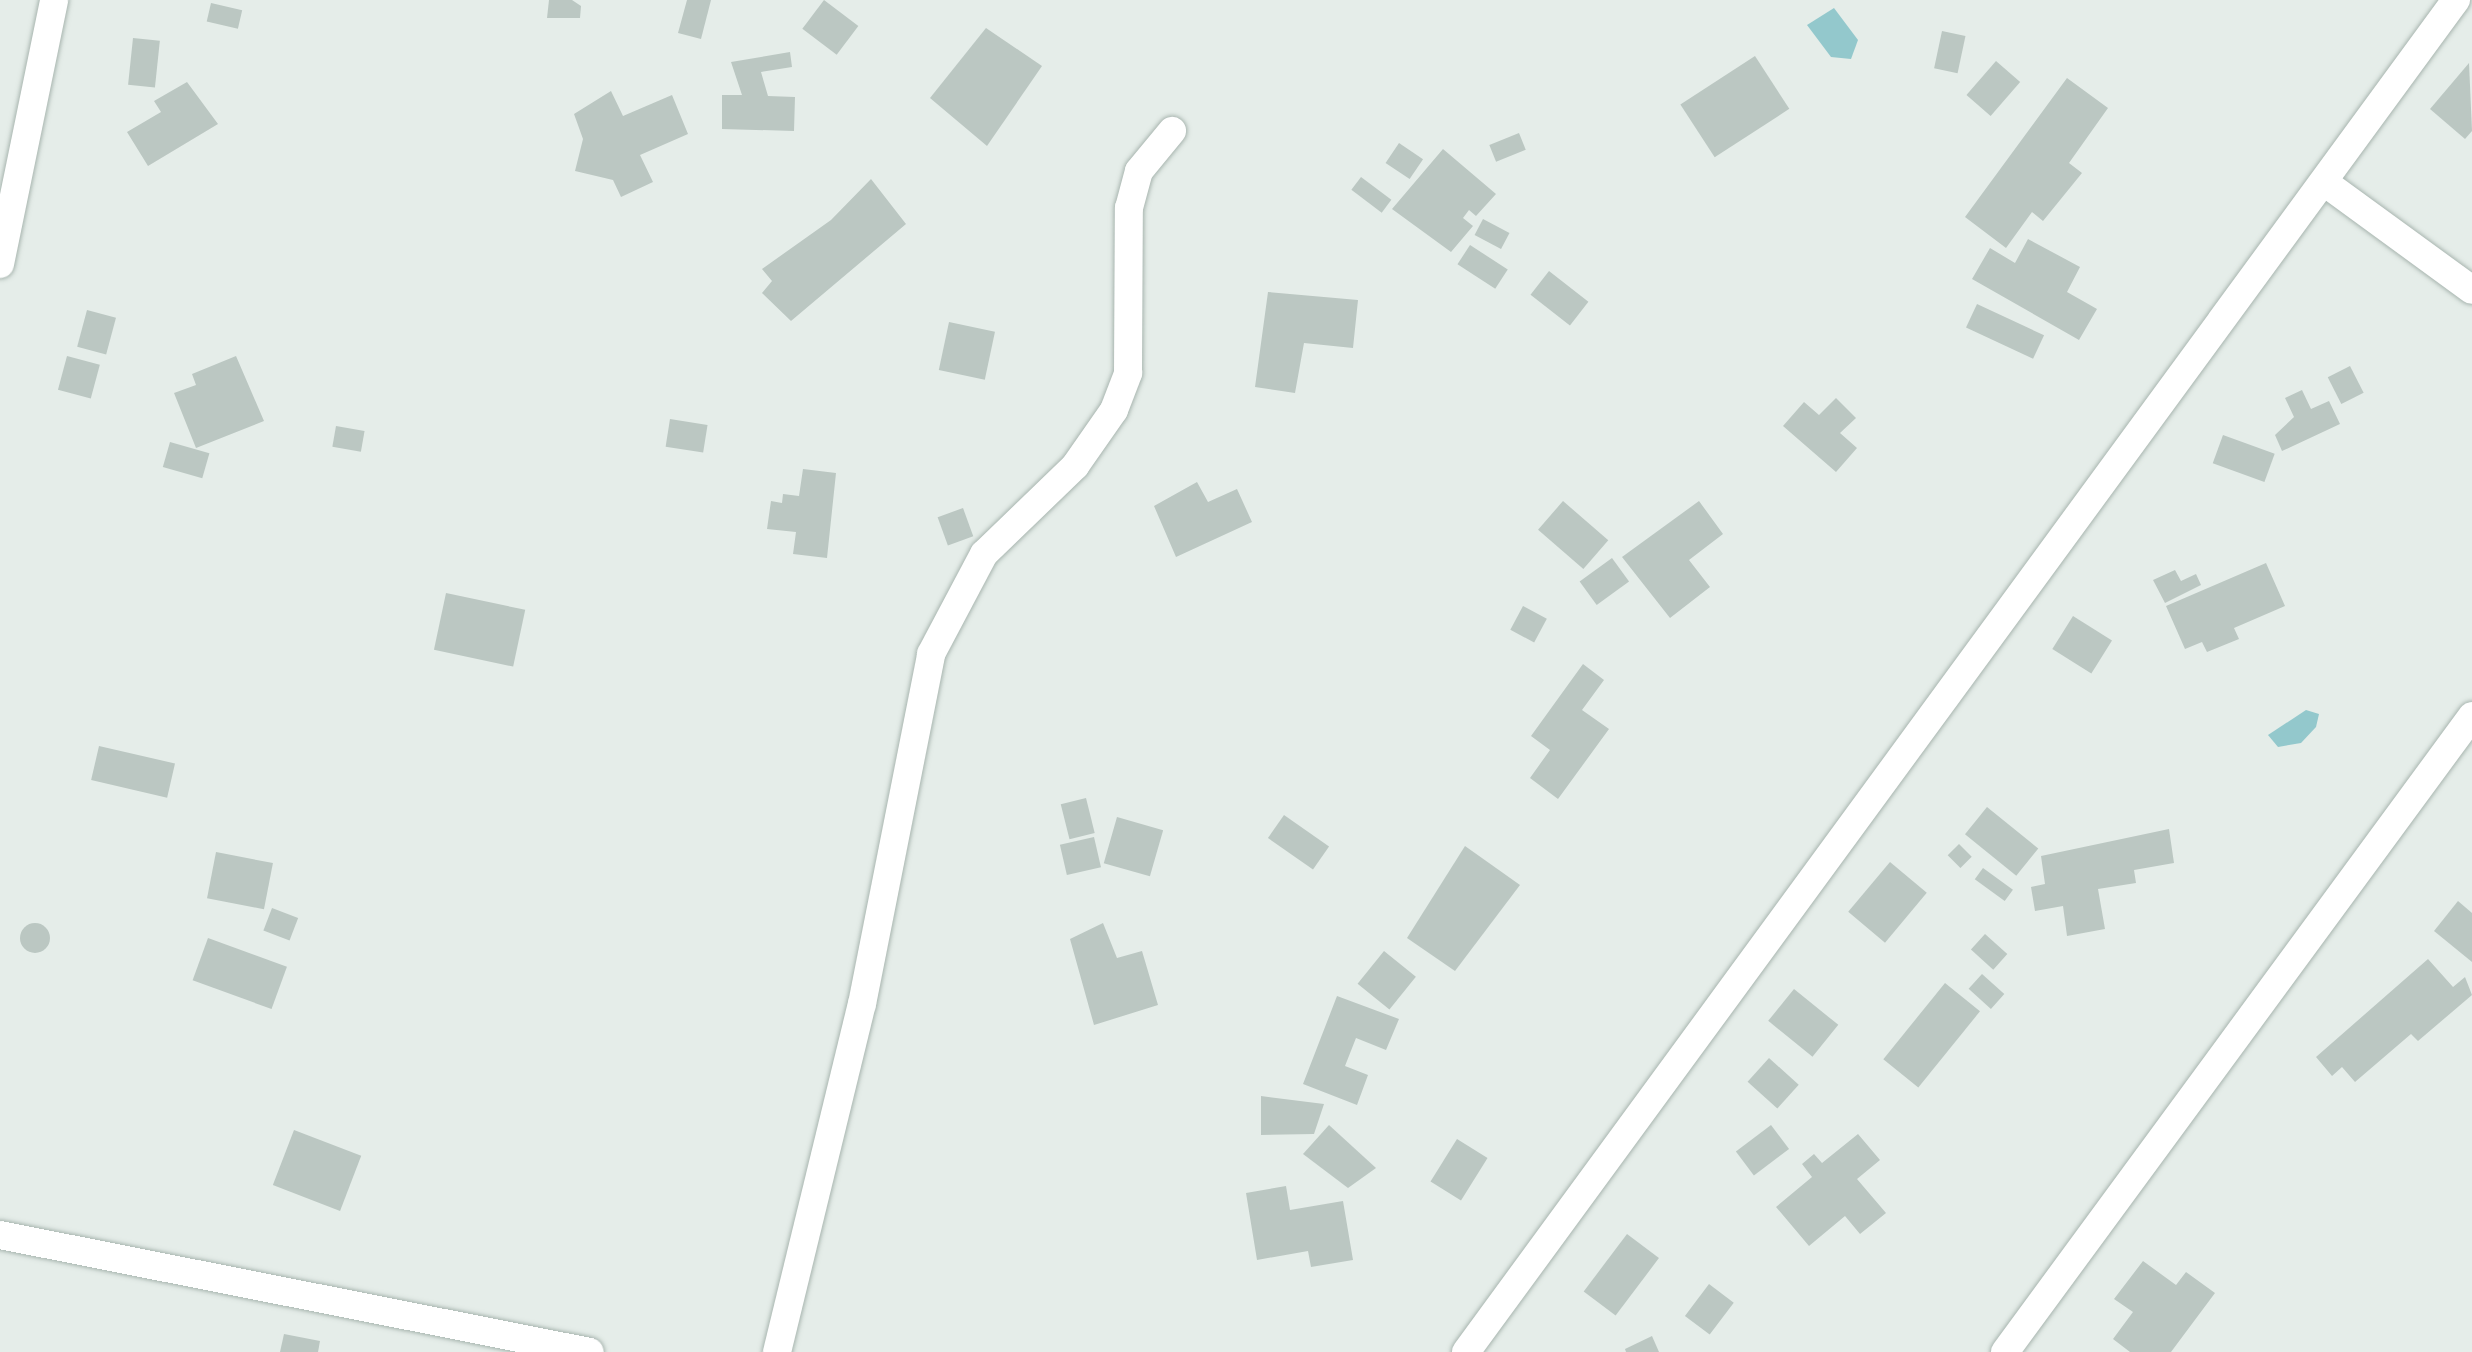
<!DOCTYPE html>
<html>
<head>
<meta charset="utf-8">
<style>
	body { margin:0 }
	#map { position:relative; width:2472px; height:1352px; overflow:hidden; background:#e5ede9; font-family:"Exo 2",sans-serif }
	div>[style] { position:absolute }
	.water>* { inset:0; background:#93c8cc }
	.building>* { inset:0; background:#bbc7c2; transform-origin:0 0 }
	.round { border-radius:50% }
	.roads { filter:drop-shadow(0 0 2px #a8b5af) drop-shadow(0 0 2px #a8b5af) }
	.minor>* { height:28px; margin:-14px; padding:0 14px; transform-origin:14px; border-radius:14px; background:#fff }
	span { translate:-50% -50%; white-space:nowrap; text-align:center; line-height:1.15; -webkit-text-stroke:8px #f6faf7; paint-order:stroke }
</style>
</head>
<body>
<div id="map">
	<div class="water">
		<i style="clip-path:polygon(1834px 8px,1858px 40px,1851px 59px,1831px 57px,1807px 25px)"></i>
		<i style="clip-path:polygon(2306px 710px,2319px 714px,2316px 727px,2301px 743px,2278px 747px,2268px 735px)"></i>
	</div>
	<div class="building">
		<i style="clip-path:polygon(549px 0,572px 0,581px 6px,580px 18px,547px 18px)"></i>
		<i style="clip-path:polygon(687px 0,711px 0,701px 39px,678px 33px)"></i>
		<i style="left:824px;top:0;width:43px;height:36px;rotate:37deg"></i>
		<i style="left:211px;top:3px;width:32px;height:19px;rotate:13deg"></i>
		<i style="clip-path:polygon(986px 28px,1042px 66px,987px 146px,930px 98px)"></i>
		<i style="left:1942px;top:31px;width:24px;height:38px;rotate:12deg"></i>
		<i style="left:133px;top:38px;width:27px;height:47px;rotate:6deg"></i>
		<i style="clip-path:polygon(790px 52px,792px 67px,761px 72px,768px 96px,795px 97px,794px 131px,722px 129px,722px 95px,742px 95px,731px 62px)"></i>
		<i style="left:1755px;top:56px;width:63px;height:89px;rotate:57deg"></i>
		<i style="left:1996px;top:61px;width:32px;height:45px;rotate:41deg"></i>
		<i style="clip-path:polygon(2469px 63px,2472px 131px,2465px 139px,2430px 109px)"></i>
		<i style="clip-path:polygon(2067px 78px,2108px 108px,2069px 163px,2082px 173px,2043px 221px,2032px 212px,2006px 248px,1965px 217px)"></i>
		<i style="clip-path:polygon(187px 82px,218px 124px,148px 166px,127px 132px,161px 112px,154px 101px)"></i>
		<i style="clip-path:polygon(611px 91px,623px 116px,672px 95px,688px 134px,640px 155px,653px 182px,621px 197px,613px 180px,575px 171px,583px 139px,574px 114px)"></i>
		<i style="left:1519px;top:133px;width:18px;height:32px;rotate:68deg"></i>
		<i style="left:1399px;top:143px;width:29px;height:24px;rotate:34deg"></i>
		<i style="clip-path:polygon(1443px 149px,1496px 194px,1476px 216px,1469px 210px,1463px 218px,1473px 226px,1451px 252px,1392px 209px)"></i>
		<i style="left:1361px;top:177px;width:38px;height:16px;rotate:37deg"></i>
		<i style="clip-path:polygon(871px 179px,906px 224px,791px 321px,762px 293px,772px 281px,762px 269px,831px 220px)"></i>
		<i style="left:1483px;top:219px;width:30px;height:18px;rotate:28deg"></i>
		<i style="clip-path:polygon(2028px 239px,2080px 267px,2067px 292px,2097px 309px,2079px 340px,1972px 279px,1990px 248px,2015px 263px)"></i>
		<i style="left:1470px;top:245px;width:45px;height:23px;rotate:33deg"></i>
		<i style="left:1549px;top:271px;width:50px;height:30px;rotate:38deg"></i>
		<i style="clip-path:polygon(1268px 292px,1358px 300px,1353px 348px,1304px 343px,1295px 393px,1255px 387px)"></i>
		<i style="left:1977px;top:304px;width:74px;height:26px;rotate:25deg"></i>
		<i style="left:87px;top:310px;width:30px;height:38px;rotate:15deg"></i>
		<i style="left:949px;top:322px;width:47px;height:49px;rotate:12deg"></i>
		<i style="left:67px;top:356px;width:34px;height:35px;rotate:15deg"></i>
		<i style="clip-path:polygon(236px 356px,264px 421px,196px 448px,174px 393px,196px 385px,192px 374px)"></i>
		<i style="left:2350px;top:366px;width:30px;height:25px;rotate:63deg"></i>
		<i style="clip-path:polygon(2302px 390px,2311px 409px,2329px 401px,2340px 424px,2282px 451px,2275px 435px,2294px 417px,2285px 398px)"></i>
		<i style="clip-path:polygon(1836px 398px,1856px 418px,1840px 433px,1857px 448px,1836px 472px,1783px 426px,1804px 402px,1819px 415px)"></i>
		<i style="left:670px;top:419px;width:38px;height:28px;rotate:9deg"></i>
		<i style="left:336px;top:426px;width:29px;height:21px;rotate:10deg"></i>
		<i style="left:2223px;top:435px;width:55px;height:30px;rotate:20deg"></i>
		<i style="left:170px;top:442px;width:41px;height:26px;rotate:16deg"></i>
		<i style="clip-path:polygon(803px 469px,836px 473px,827px 558px,793px 554px,796px 532px,767px 529px,771px 501px,782px 503px,783px 494px,799px 496px)"></i>
		<i style="clip-path:polygon(1197px 482px,1208px 502px,1237px 489px,1252px 522px,1176px 557px,1154px 506px)"></i>
		<i style="left:1563px;top:501px;width:60px;height:38px;rotate:41deg"></i>
		<i style="clip-path:polygon(1699px 501px,1723px 534px,1689px 560px,1710px 587px,1670px 618px,1622px 557px)"></i>
		<i style="left:963px;top:508px;width:30px;height:27px;rotate:70deg"></i>
		<i style="left:1612px;top:558px;width:29px;height:40px;rotate:54deg"></i>
		<i style="clip-path:polygon(2266px 563px,2285px 606px,2234px 628px,2239px 639px,2207px 652px,2202px 642px,2185px 649px,2166px 606px)"></i>
		<i style="clip-path:polygon(2175px 570px,2181px 581px,2196px 574px,2201px 585px,2165px 603px,2153px 580px)"></i>
		<i style="left:446px;top:593px;width:81px;height:58px;rotate:12deg"></i>
		<i style="left:1523px;top:606px;width:27px;height:27px;rotate:28deg"></i>
		<i style="left:2073px;top:616px;width:46px;height:39px;rotate:32deg"></i>
		<i style="clip-path:polygon(1583px 664px,1604px 680px,1582px 710px,1609px 729px,1558px 799px,1530px 778px,1550px 750px,1531px 736px)"></i>
		<i style="left:99px;top:746px;width:78px;height:35px;rotate:13deg"></i>
		<i style="left:1086px;top:798px;width:36px;height:26px;rotate:76deg"></i>
		<i style="left:1987px;top:807px;width:66px;height:35px;rotate:39deg"></i>
		<i style="left:1284px;top:815px;width:55px;height:28px;rotate:35deg"></i>
		<i style="left:1117px;top:817px;width:48px;height:48px;rotate:16deg"></i>
		<i style="clip-path:polygon(2169px 829px,2174px 863px,2134px 870px,2136px 883px,2098px 889px,2105px 929px,2067px 936px,2063px 906px,2035px 911px,2031px 887px,2045px 884px,2041px 856px)"></i>
		<i style="left:1094px;top:837px;width:31px;height:35px;rotate:77deg"></i>
		<i style="left:1959px;top:844px;width:18px;height:16px;rotate:45deg"></i>
		<i style="clip-path:polygon(1465px 846px,1520px 885px,1455px 971px,1407px 938px)"></i>
		<i style="left:216px;top:852px;width:58px;height:47px;rotate:11deg"></i>
		<i style="left:1890px;top:862px;width:48px;height:65px;rotate:40deg"></i>
		<i style="left:1983px;top:868px;width:37px;height:14px;rotate:36deg"></i>
		<i style="clip-path:polygon(2458px 901px,2472px 913px,2472px 962px,2434px 931px)"></i>
		<i style="left:272px;top:908px;width:28px;height:24px;rotate:21deg"></i>
		<i class="round" style="left:20px;top:923px;width:30px;height:30px"></i>
		<i style="clip-path:polygon(1103px 923px,1117px 958px,1142px 951px,1158px 1005px,1094px 1025px,1070px 939px)"></i>
		<i style="left:1985px;top:934px;width:30px;height:21px;rotate:42deg"></i>
		<i style="left:208px;top:938px;width:84px;height:45px;rotate:20deg"></i>
		<i style="left:1384px;top:951px;width:41px;height:42px;rotate:39deg"></i>
		<i style="clip-path:polygon(2428px 959px,2453px 987px,2465px 977px,2472px 995px,2418px 1041px,2411px 1034px,2355px 1082px,2342px 1067px,2332px 1076px,2316px 1057px)"></i>
		<i style="left:1982px;top:974px;width:30px;height:20px;rotate:42deg"></i>
		<i style="left:1945px;top:983px;width:45px;height:98px;rotate:39deg"></i>
		<i style="left:1794px;top:989px;width:57px;height:41px;rotate:39deg"></i>
		<i style="clip-path:polygon(1337px 996px,1399px 1019px,1386px 1050px,1356px 1038px,1345px 1066px,1368px 1075px,1357px 1105px,1303px 1084px)"></i>
		<i style="left:1769px;top:1058px;width:40px;height:32px;rotate:42deg"></i>
		<i style="clip-path:polygon(1261px 1096px,1324px 1104px,1314px 1134px,1261px 1135px)"></i>
		<i style="clip-path:polygon(1329px 1125px,1376px 1168px,1348px 1188px,1303px 1154px)"></i>
		<i style="left:1771px;top:1125px;width:30px;height:44px;rotate:53deg"></i>
		<i style="left:294px;top:1130px;width:72px;height:59px;rotate:21deg"></i>
		<i style="clip-path:polygon(1858px 1134px,1880px 1160px,1857px 1179px,1886px 1213px,1860px 1234px,1845px 1216px,1809px 1246px,1776px 1207px,1812px 1177px,1802px 1164px,1814px 1154px,1822px 1163px)"></i>
		<i style="left:1457px;top:1139px;width:36px;height:50px;rotate:32deg"></i>
		<i style="clip-path:polygon(1286px 1186px,1290px 1210px,1343px 1201px,1353px 1260px,1311px 1267px,1308px 1251px,1257px 1260px,1246px 1193px)"></i>
		<i style="left:1627px;top:1234px;width:40px;height:72px;rotate:37deg"></i>
		<i style="clip-path:polygon(2143px 1261px,2176px 1285px,2186px 1272px,2215px 1293px,2171px 1352px,2130px 1352px,2113px 1339px,2133px 1312px,2114px 1299px)"></i>
		<i style="left:1709px;top:1284px;width:31px;height:40px;rotate:37deg"></i>
		<i style="clip-path:polygon(284px 1334px,320px 1341px,318px 1352px,280px 1352px)"></i>
		<i style="clip-path:polygon(1652px 1336px,1659px 1352px,1626px 1352px,1625px 1349px)"></i>
	</div>
	<div class="roads">
		<div class="minor">
			<i style="left:2324px;top:182px;width:183px;rotate:36.1deg"></i>
			<i style="left:0;top:264px;width:269px;rotate:-78.4deg"></i>
			<i style="left:0;top:1235px;width:601px;rotate:11.22deg"></i>
			<i style="left:777px;top:1352px;width:358px;rotate:-76.3deg"></i>
			<i style="left:862px;top:1004px;width:357px;rotate:-78.8deg"></i>
			<i style="left:931px;top:654px;width:113px;rotate:-62.1deg"></i>
			<i style="left:984px;top:554px;width:127px;rotate:-44deg"></i>
			<i style="left:1075px;top:466px;width:68px;rotate:-55.1deg"></i>
			<i style="left:1114px;top:410px;width:40px;rotate:-69deg"></i>
			<i style="left:1128px;top:373px;width:165px;rotate:-89.7deg"></i>
			<i style="left:1129px;top:208px;width:38px;rotate:-75deg"></i>
			<i style="left:1139px;top:171px;width:52px;rotate:-50.5deg"></i>
			<i style="left:1466px;top:1352px;width:1676px;rotate:-53.79deg"></i>
			<i style="left:2005px;top:1352px;width:789px;rotate:-53.71deg"></i>
		</div>
	</div>
</div>
</body>
</html>
